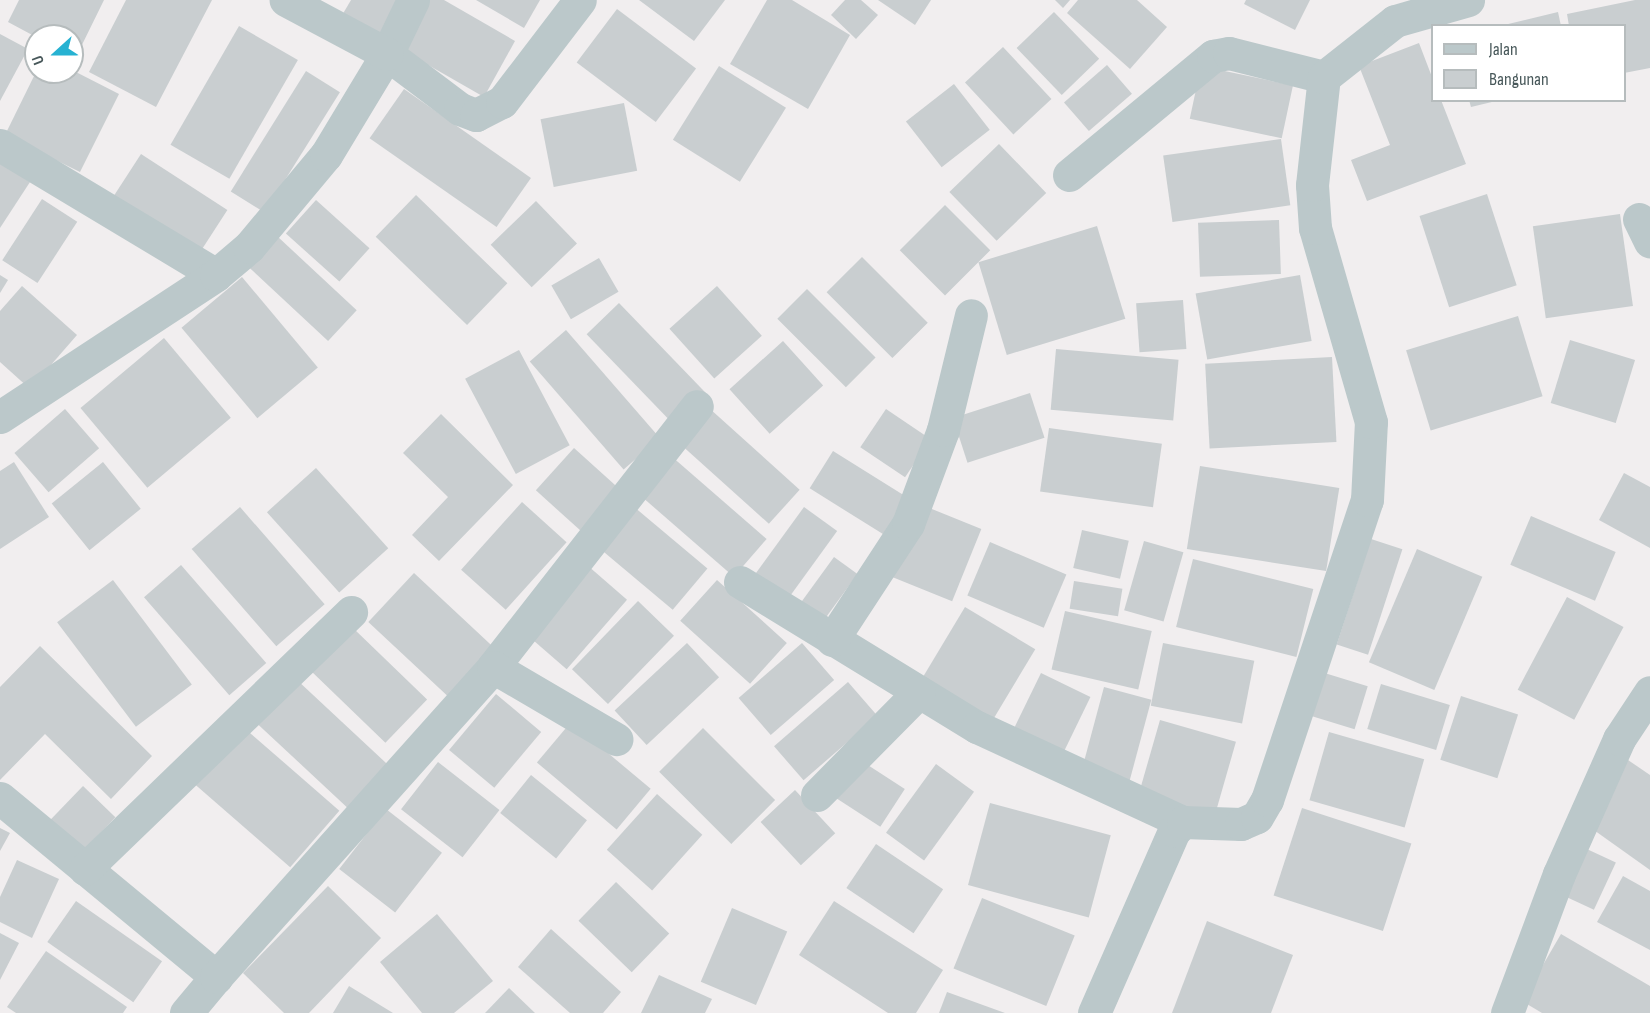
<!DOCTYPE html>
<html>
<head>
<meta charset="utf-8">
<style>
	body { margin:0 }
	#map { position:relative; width:1650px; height:1013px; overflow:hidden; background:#f1eeef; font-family:"Sofia Sans Condensed",sans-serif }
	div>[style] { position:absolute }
	.building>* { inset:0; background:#c9ced0; transform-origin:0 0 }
	.street>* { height:33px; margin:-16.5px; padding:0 16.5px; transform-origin:16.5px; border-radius:16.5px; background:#bbc8ca }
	span { translate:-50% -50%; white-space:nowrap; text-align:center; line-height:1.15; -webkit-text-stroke:5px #fff; paint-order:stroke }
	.legend { position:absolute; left:1431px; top:24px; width:195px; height:78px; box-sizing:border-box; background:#fff; border:2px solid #b6bcbd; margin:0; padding:8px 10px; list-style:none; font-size:18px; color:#48585a }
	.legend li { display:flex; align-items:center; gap:12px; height:30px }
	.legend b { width:30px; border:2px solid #b6bcbd }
	.north { position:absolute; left:24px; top:24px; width:60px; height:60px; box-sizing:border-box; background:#fff; border:2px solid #b6bcbd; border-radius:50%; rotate:249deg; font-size:16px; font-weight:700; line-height:24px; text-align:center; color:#48585a }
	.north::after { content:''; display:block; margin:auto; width:21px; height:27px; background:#27b2d2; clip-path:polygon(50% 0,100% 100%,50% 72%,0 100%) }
</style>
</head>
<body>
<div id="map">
	<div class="building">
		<i style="clip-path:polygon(19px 0,104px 0,76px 57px,72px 36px,36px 37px,8px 22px)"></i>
		<i style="clip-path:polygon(126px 0,212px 0,156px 107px,89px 72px)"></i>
		<i style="clip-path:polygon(351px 0,405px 0,380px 41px,341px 17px)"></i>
		<i style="clip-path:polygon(430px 0,444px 0,515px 41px,484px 97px,402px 50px)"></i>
		<i style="clip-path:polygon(476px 0,540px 0,524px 28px)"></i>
		<i style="clip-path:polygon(639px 0,725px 0,694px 41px)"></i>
		<i style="clip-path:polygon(767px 0,792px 0,850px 35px,808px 109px,730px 64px)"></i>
		<i style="clip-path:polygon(845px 0,861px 0,878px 15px,856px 39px,831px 15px)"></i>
		<i style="clip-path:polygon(878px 0,931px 0,915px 25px)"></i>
		<i style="clip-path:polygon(1055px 0,1070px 0,1063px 8px)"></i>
		<i style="clip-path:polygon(1078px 0,1137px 0,1167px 27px,1130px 69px,1067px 13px)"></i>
		<i style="clip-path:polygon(1246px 0,1310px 0,1295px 30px,1244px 4px)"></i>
		<i style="clip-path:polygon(1635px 0,1650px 0,1650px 68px,1624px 73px,1624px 26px,1569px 26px,1567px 14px)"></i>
		<i style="left:617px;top:9px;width:99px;height:67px;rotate:37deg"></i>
		<i style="left:1054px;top:12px;width:65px;height:52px;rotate:46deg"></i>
		<i style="clip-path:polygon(1558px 12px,1561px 26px,1504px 26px,1504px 25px)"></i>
		<i style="left:239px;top:26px;width:68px;height:137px;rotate:30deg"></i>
		<i style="clip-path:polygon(0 34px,28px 49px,0 101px)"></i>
		<i style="clip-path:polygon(1419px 43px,1432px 77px,1432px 100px,1441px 100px,1466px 164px,1367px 201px,1351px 160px,1390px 145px,1359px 66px)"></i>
		<i style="left:1003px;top:47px;width:71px;height:52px;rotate:47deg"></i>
		<i style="left:1107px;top:65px;width:38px;height:57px;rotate:49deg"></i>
		<i style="left:719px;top:66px;width:79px;height:87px;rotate:32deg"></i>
		<i style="left:1201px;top:66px;width:94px;height:54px;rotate:12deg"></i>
		<i style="clip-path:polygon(72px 70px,119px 94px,80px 172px,5px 135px,36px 72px)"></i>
		<i style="left:306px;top:71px;width:40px;height:142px;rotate:32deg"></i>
		<i style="left:954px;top:84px;width:58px;height:61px;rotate:52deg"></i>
		<i style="left:404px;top:89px;width:155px;height:60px;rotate:35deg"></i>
		<i style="clip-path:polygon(1469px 100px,1496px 100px,1496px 101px,1471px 107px)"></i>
		<i style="left:624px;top:103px;width:69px;height:85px;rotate:79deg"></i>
		<i style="left:1281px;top:139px;width:67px;height:119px;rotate:82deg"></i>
		<i style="left:999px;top:144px;width:68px;height:69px;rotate:46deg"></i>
		<i style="left:141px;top:154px;width:103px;height:56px;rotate:33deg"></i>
		<i style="clip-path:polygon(0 162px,30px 182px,0 228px)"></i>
		<i style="left:1487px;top:194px;width:96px;height:71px;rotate:72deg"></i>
		<i style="left:416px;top:195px;width:127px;height:58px;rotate:44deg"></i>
		<i style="left:42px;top:199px;width:42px;height:73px;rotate:33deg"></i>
		<i style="left:316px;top:200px;width:72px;height:45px;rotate:42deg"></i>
		<i style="left:536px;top:201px;width:59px;height:63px;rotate:46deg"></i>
		<i style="left:945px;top:205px;width:64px;height:64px;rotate:45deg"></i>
		<i style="left:1620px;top:214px;width:93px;height:88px;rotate:82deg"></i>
		<i style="left:1279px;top:220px;width:54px;height:81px;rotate:88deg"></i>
		<i style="left:1097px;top:226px;width:97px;height:124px;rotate:73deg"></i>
		<i style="left:277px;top:236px;width:109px;height:42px;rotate:43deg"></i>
		<i style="left:862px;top:257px;width:93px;height:50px;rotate:45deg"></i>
		<i style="left:599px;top:258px;width:39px;height:55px;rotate:60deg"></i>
		<i style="clip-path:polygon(0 275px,8px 280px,0 293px)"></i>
		<i style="left:1300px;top:275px;width:67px;height:106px;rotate:80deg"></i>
		<i style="left:242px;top:277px;width:118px;height:79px;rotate:50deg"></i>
		<i style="clip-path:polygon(22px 286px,77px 335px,30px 389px,0 362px,0 311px)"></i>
		<i style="left:717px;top:286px;width:67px;height:64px;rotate:48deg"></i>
		<i style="left:807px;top:289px;width:97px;height:42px;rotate:45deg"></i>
		<i style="left:1183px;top:300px;width:49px;height:47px;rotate:86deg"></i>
		<i style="left:619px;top:303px;width:125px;height:45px;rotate:46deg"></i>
		<i style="left:1518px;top:316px;width:84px;height:117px;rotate:73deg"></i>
		<i style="left:566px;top:330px;width:143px;height:48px;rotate:49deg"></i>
		<i style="left:164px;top:338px;width:104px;height:109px;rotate:50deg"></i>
		<i style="left:1570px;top:340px;width:68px;height:66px;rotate:17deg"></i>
		<i style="left:783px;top:341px;width:60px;height:72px;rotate:48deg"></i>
		<i style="left:1056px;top:349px;width:123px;height:61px;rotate:5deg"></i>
		<i style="left:519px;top:350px;width:108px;height:61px;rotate:62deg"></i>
		<i style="left:1332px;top:357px;width:85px;height:127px;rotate:87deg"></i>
		<i style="left:1030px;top:393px;width:47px;height:81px;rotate:72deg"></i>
		<i style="left:709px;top:408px;width:122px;height:46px;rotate:42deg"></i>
		<i style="left:65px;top:409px;width:52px;height:67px;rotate:49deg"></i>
		<i style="left:886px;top:409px;width:54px;height:46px;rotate:34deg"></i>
		<i style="clip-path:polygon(441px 414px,513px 485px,439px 561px,412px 535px,448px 497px,403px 453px)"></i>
		<i style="left:1049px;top:428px;width:114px;height:64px;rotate:8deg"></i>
		<i style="left:574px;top:448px;width:66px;height:57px;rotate:42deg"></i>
		<i style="left:833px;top:451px;width:93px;height:44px;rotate:32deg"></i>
		<i style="left:670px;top:455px;width:128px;height:50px;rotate:41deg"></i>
		<i style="clip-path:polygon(14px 462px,49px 517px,0 549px,0 471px)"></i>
		<i style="left:103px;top:462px;width:60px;height:66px;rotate:51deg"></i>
		<i style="left:1200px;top:466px;width:141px;height:84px;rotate:9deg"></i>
		<i style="left:316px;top:468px;width:108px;height:66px;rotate:48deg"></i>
		<i style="clip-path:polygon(1624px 473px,1650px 487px,1650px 548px,1599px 520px)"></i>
		<i style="left:627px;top:501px;width:105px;height:54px;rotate:40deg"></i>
		<i style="left:522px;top:502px;width:60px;height:91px;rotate:42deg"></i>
		<i style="left:922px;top:505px;width:64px;height:78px;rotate:22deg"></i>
		<i style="left:240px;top:507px;width:129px;height:64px;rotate:49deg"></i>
		<i style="left:804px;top:507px;width:41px;height:82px;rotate:36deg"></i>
		<i style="left:1531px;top:516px;width:92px;height:53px;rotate:23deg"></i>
		<i style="left:1082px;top:530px;width:48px;height:39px;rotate:13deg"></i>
		<i style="left:1371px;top:539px;width:33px;height:111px;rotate:18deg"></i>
		<i style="left:1144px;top:541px;width:41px;height:72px;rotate:16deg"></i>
		<i style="left:990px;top:542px;width:83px;height:58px;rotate:23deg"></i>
		<i style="left:1417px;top:549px;width:71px;height:123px;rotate:23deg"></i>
		<i style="left:834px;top:557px;width:29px;height:59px;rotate:36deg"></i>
		<i style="left:1193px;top:559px;width:124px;height:70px;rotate:14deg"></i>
		<i style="left:181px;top:565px;width:130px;height:49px;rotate:49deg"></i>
		<i style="left:587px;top:565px;width:53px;height:92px;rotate:41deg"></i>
		<i style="left:414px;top:573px;width:111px;height:67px;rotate:43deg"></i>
		<i style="left:113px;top:580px;width:131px;height:70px;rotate:53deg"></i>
		<i style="left:717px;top:580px;width:94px;height:55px;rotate:42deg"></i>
		<i style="left:1074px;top:581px;width:49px;height:28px;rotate:9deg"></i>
		<i style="left:1567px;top:597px;width:64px;height:105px;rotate:28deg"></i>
		<i style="left:638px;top:601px;width:50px;height:95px;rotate:44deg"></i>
		<i style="left:965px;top:607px;width:82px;height:93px;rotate:31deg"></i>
		<i style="left:1065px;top:611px;width:89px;height:60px;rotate:13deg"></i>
		<i style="left:353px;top:628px;width:103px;height:60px;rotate:44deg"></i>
		<i style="left:687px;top:643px;width:47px;height:99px;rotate:47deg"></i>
		<i style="left:802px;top:643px;width:49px;height:84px;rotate:49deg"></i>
		<i style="left:1163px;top:643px;width:93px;height:64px;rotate:11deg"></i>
		<i style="clip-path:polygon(40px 646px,152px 756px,111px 799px,45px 734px,0 780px,0 687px)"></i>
		<i style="left:1318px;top:671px;width:52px;height:45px;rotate:17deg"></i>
		<i style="left:1041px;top:673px;width:55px;height:64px;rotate:26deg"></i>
		<i style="left:297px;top:680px;width:124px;height:59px;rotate:43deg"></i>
		<i style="left:848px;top:682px;width:45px;height:98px;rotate:49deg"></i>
		<i style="left:1381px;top:684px;width:72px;height:47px;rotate:17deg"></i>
		<i style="left:1104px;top:687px;width:49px;height:86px;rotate:15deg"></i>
		<i style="left:496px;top:694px;width:59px;height:73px;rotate:40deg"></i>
		<i style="left:1461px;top:696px;width:60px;height:67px;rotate:18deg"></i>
		<i style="left:1160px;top:720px;width:79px;height:76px;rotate:16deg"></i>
		<i style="left:571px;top:722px;width:104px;height:53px;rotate:40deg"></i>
		<i style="left:242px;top:726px;width:129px;height:75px;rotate:41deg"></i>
		<i style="left:703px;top:728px;width:102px;height:62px;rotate:45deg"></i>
		<i style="left:1329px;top:732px;width:99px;height:71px;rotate:16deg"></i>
		<i style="left:857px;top:758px;width:57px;height:45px;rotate:33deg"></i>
		<i style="clip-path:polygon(1628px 760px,1650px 775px,1650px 870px,1584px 823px)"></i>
		<i style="left:438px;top:762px;width:78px;height:60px;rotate:38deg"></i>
		<i style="left:936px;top:764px;width:47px;height:85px;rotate:36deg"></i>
		<i style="left:531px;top:775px;width:72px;height:49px;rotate:39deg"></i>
		<i style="left:83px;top:786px;width:45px;height:52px;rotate:44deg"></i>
		<i style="left:795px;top:790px;width:59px;height:47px;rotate:47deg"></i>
		<i style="left:657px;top:794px;width:61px;height:75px;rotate:42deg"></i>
		<i style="left:990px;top:803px;width:125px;height:85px;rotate:15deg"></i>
		<i style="left:1302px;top:808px;width:115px;height:92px;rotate:18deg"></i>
		<i style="left:386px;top:809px;width:71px;height:76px;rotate:38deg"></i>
		<i style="clip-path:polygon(0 828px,10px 833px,0 851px)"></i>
		<i style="left:876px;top:844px;width:81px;height:53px;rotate:34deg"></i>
		<i style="left:1576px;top:844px;width:44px;height:52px;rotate:25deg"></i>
		<i style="clip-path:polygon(17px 860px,59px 879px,32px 938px,0 922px,0 897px)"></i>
		<i style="clip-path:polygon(1623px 876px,1650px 891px,1650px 950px,1597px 922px)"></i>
		<i style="left:616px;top:882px;width:74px;height:54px;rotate:44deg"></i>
		<i style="clip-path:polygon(328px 886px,381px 938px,309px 1013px,284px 1013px,243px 973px)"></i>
		<i style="left:982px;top:898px;width:100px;height:76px;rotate:22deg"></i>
		<i style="left:76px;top:901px;width:105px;height:50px;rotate:35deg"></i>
		<i style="clip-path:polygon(834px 901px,943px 970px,916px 1013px,888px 1013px,799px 955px)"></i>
		<i style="left:732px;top:908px;width:60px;height:80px;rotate:23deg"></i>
		<i style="clip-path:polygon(437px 914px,493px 981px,454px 1013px,422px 1013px,380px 962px)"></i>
		<i style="clip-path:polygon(1207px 921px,1293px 955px,1271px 1013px,1172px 1013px)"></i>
		<i style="clip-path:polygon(551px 929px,621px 992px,603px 1013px,570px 1013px,518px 967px)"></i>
		<i style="clip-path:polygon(0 933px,19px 943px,0 980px)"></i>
		<i style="clip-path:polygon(1561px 934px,1650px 986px,1650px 1013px,1542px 1013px,1522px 1001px)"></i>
		<i style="clip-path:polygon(46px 951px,127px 1007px,123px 1013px,16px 1013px,7px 1007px)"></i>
		<i style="clip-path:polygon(659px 975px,712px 999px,705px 1013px,641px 1013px)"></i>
		<i style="clip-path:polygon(349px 986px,393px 1013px,333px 1013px)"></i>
		<i style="clip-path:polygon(509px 988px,535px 1013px,485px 1013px)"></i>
		<i style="clip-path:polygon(947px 992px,1005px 1013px,939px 1013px)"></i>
	</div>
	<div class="street">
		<i style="left:413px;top:0;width:60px;rotate:115.7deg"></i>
		<i style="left:387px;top:54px;width:91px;rotate:37deg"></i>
		<i style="left:460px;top:109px;width:17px;rotate:21deg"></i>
		<i style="left:476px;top:115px;width:29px;rotate:-27deg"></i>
		<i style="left:502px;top:102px;width:128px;rotate:-52.6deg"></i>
		<i style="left:0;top:145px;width:252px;rotate:31deg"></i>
		<i style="left:1069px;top:175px;width:187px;rotate:-39.6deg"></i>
		<i style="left:1213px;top:56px;width:16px;rotate:-11deg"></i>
		<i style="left:1229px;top:53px;width:98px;rotate:14.2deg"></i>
		<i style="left:1639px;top:219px;width:25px;rotate:64deg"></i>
		<i style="left:0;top:417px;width:258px;rotate:-33.3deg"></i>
		<i style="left:216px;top:275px;width:43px;rotate:-40.3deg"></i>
		<i style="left:249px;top:247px;width:120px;rotate:-50.1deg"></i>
		<i style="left:326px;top:155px;width:118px;rotate:-58.9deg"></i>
		<i style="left:387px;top:54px;width:115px;rotate:-151.9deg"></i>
		<i style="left:740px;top:582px;width:278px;rotate:31.5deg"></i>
		<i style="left:977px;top:727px;width:227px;rotate:24.8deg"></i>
		<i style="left:832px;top:640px;width:139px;rotate:-56.8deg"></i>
		<i style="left:908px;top:524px;width:100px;rotate:-69.6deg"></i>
		<i style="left:943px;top:430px;width:118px;rotate:-76.3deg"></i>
		<i style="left:493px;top:667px;width:331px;rotate:-52deg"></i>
		<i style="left:817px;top:795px;width:145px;rotate:-45.3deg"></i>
		<i style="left:0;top:798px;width:281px;rotate:39.6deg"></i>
		<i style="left:216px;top:977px;width:47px;rotate:129.8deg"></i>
		<i style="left:85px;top:869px;width:370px;rotate:-44deg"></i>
		<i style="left:216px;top:977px;width:416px;rotate:-48.2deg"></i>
		<i style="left:493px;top:667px;width:143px;rotate:30.3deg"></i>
		<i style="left:1094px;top:1013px;width:199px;rotate:-66.3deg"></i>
		<i style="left:1174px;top:831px;width:13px;rotate:-45deg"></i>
		<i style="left:1183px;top:822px;width:58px;rotate:2deg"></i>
		<i style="left:1241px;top:824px;width:17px;rotate:-24deg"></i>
		<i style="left:1257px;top:817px;width:20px;rotate:-60deg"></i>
		<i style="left:1267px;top:800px;width:316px;rotate:-71.6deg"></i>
		<i style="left:1367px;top:500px;width:78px;rotate:-87.1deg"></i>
		<i style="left:1371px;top:422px;width:202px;rotate:-106.1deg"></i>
		<i style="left:1315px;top:228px;width:43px;rotate:-94deg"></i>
		<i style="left:1312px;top:185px;width:109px;rotate:-83.7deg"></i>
		<i style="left:1324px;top:77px;width:90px;rotate:-38.3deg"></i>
		<i style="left:1395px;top:21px;width:76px;rotate:-16deg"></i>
		<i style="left:1507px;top:1013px;width:148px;rotate:-69.5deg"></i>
		<i style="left:1559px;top:874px;width:148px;rotate:-66deg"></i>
		<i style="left:1619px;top:739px;width:56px;rotate:-56.6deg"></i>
	</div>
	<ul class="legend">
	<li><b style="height:8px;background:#bbc8ca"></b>Jalan</li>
	<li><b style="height:16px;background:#c9ced0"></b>Bangunan</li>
	</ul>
	<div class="north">U</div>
</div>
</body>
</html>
